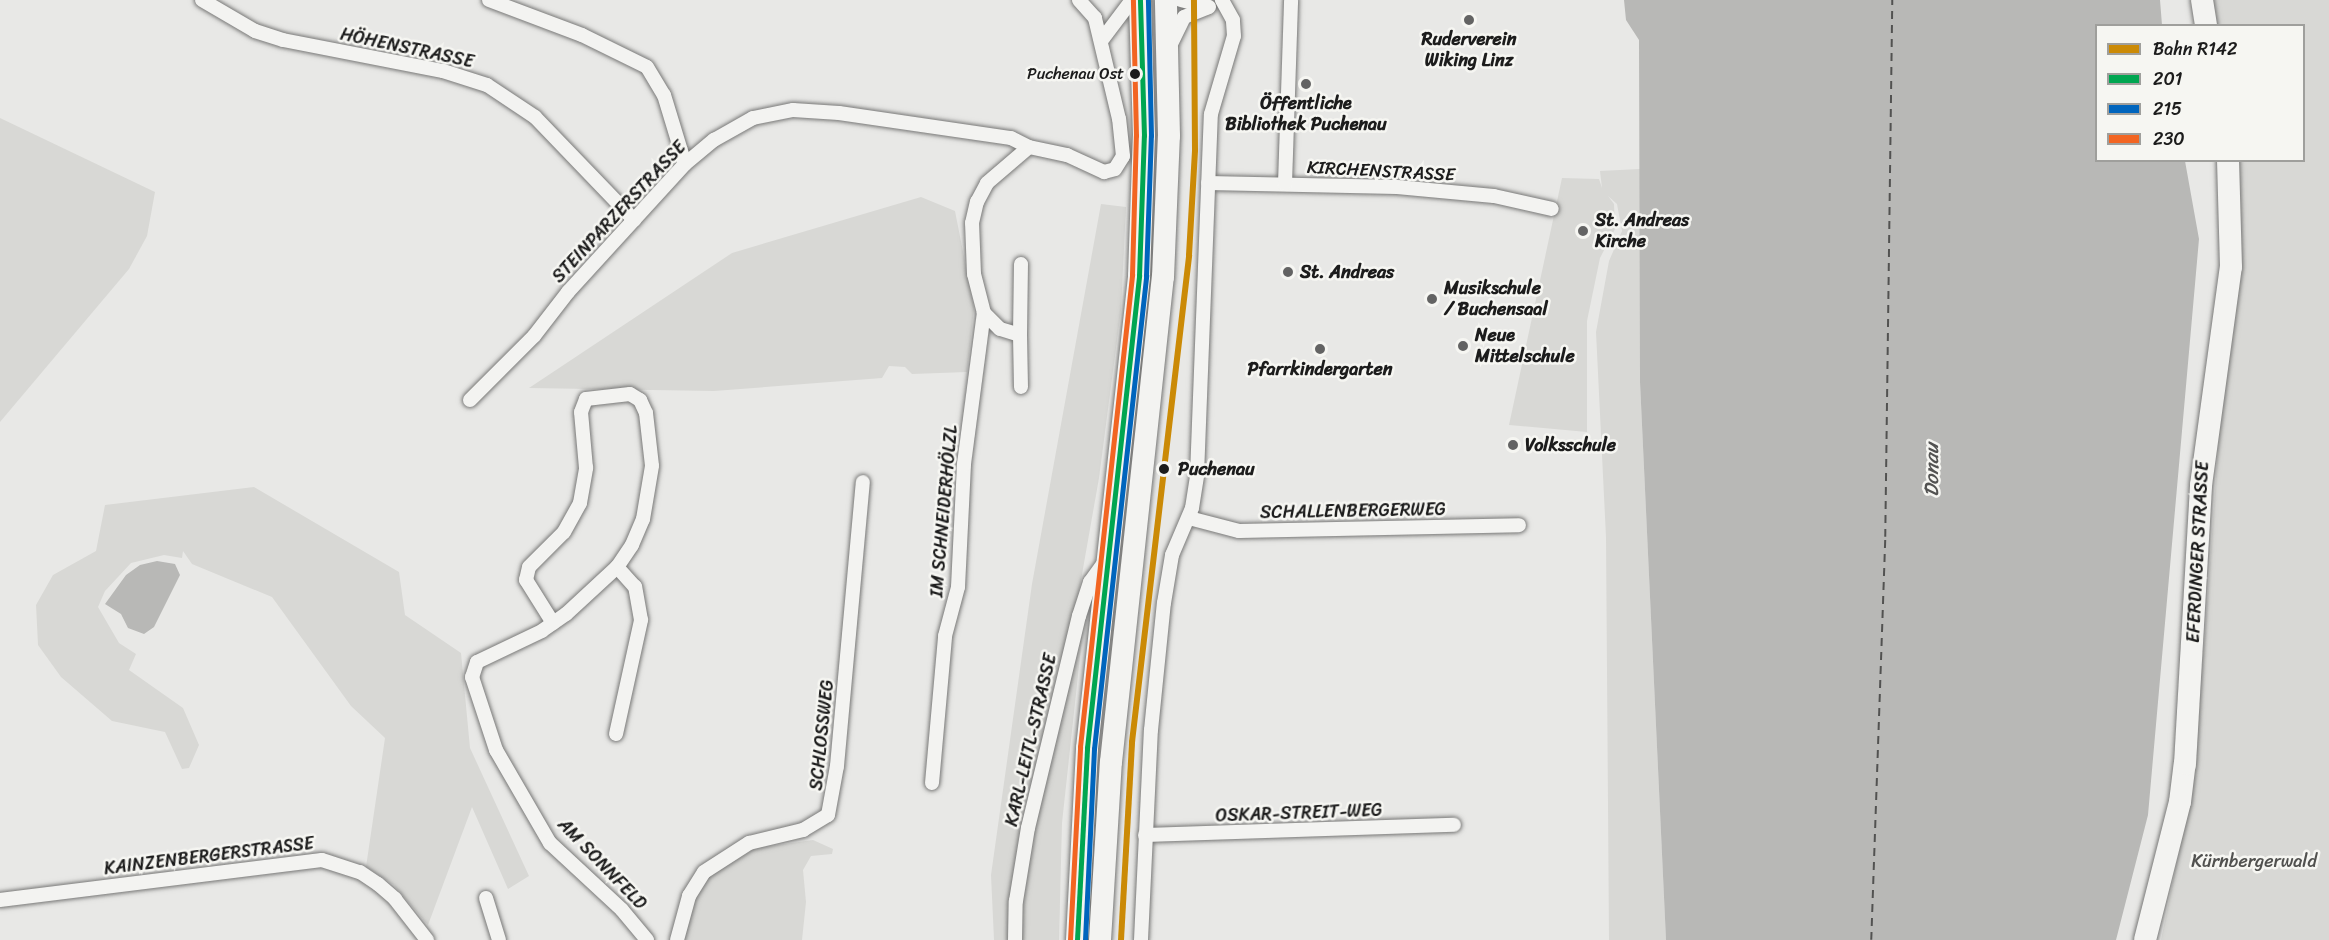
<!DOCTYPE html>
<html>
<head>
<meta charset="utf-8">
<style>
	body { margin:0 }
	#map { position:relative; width:2329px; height:940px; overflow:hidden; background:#e8e8e6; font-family:Sriracha,sans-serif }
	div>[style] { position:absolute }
	.built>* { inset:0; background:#d8d8d5 }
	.water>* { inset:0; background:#b8b8b6 }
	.ferry>* { height:1.5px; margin-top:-0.75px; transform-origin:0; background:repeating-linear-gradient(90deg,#525251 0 8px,transparent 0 14px) }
	.roads { filter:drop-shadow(0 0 2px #787877) drop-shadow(0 0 2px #787877) }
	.street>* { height:14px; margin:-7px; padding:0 7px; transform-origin:7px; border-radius:7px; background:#f3f3f1 }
	.primary>* { height:22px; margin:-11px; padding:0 11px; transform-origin:11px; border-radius:11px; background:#f3f3f1 }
	.bus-1>* { height:4.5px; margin:-2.25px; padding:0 2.25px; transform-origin:2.25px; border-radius:2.25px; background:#00a651 }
	.bus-2>* { height:4.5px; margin:-2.25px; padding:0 2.25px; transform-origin:2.25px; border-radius:2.25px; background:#0065bd }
	.bus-3>* { height:4.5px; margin:-2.25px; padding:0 2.25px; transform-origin:2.25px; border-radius:2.25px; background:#f26522 }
	.rail-1>* { height:6px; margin:-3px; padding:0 3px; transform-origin:3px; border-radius:3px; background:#cb8a06 }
	.dots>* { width:16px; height:16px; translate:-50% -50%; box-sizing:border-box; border:3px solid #f6f6f2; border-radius:50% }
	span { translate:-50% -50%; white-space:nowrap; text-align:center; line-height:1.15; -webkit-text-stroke:5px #f6f6f2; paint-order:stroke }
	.bus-label { font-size:16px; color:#1c1c1c }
	.right { translate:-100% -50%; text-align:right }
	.poi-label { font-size:18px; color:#1c1c1c; font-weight:700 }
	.left { translate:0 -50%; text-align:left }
	.street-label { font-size:18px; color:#1c1c1c }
	.stop-label { font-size:18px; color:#1c1c1c; font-weight:700 }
	.park-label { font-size:18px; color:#51514f }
	.water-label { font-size:20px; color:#525251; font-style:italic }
	.legend { position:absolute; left:2095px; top:24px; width:210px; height:138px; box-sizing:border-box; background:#f6f6f2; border:2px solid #9f9f9c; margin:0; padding:8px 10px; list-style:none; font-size:18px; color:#1c1c1c }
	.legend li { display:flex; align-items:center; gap:12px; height:30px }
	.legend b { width:30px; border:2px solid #9f9f9c }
</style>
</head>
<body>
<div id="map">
	<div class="built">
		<i style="clip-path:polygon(2207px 0,2329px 0,2329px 940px,2161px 940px,2189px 802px,2205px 635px,2238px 161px,2304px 160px,2304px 26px,2212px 25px)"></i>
		<i style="clip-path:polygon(0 118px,155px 192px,147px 236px,129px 269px,0 422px)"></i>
		<i style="clip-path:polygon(1640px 169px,1640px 382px,1666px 940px,1609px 940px,1606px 537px,1596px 332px,1609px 261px,1622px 231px,1617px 204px,1608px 196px,1614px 204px,1615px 229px,1600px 258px,1587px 321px,1587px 432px,1509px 425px,1562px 178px,1599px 179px,1602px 188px,1600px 171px)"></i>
		<i style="clip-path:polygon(921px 197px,955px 211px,974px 308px,967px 372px,912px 374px,905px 367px,889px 366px,882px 378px,714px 391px,529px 388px,732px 253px)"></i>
		<i style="clip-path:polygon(1101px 204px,1126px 207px,1121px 310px,1099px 478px,1075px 614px,1083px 629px,1062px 823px,1059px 940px,994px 940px,991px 875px,1032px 584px)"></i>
		<i style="clip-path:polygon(254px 487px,399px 572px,405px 615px,461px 653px,470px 748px,529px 876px,508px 889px,472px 807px,428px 925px,394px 885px,366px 867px,385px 738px,351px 706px,272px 597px,192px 564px,183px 551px,182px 558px,164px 555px,131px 563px,105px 591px,98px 607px,119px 643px,136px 654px,129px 670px,183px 708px,199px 745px,189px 768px,182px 769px,165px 732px,112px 721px,61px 677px,38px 645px,36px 605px,53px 575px,96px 551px,105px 505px)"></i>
		<i style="clip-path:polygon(813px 840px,833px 849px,832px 854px,811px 856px,803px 870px,806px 902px,802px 940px,682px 940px,694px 900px,711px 875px,756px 848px)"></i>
	</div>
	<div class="water">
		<i style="clip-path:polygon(1624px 0,2160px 0,2162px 25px,2096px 26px,2096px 160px,2185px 161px,2199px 239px,2148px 815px,2116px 940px,1666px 940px,1640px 382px,1639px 40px,1626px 20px)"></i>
		<i style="clip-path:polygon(157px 561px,175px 564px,180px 575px,154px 627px,144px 634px,128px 628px,121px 614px,105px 604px,126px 575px,140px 565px)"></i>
	</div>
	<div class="ferry">
		<i style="left:1871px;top:940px;width:403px;rotate:-88deg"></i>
		<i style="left:1885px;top:537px;width:537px;rotate:-89.25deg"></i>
	</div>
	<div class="roads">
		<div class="street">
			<i style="left:202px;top:0;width:61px;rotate:30.3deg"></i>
			<i style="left:255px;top:31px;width:29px;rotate:18deg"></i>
			<i style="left:283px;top:40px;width:163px;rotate:11deg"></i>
			<i style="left:443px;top:71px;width:46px;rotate:17.7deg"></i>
			<i style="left:487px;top:85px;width:58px;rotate:33.7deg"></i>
			<i style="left:535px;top:117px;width:143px;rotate:46.1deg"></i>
			<i style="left:489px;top:0;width:99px;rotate:20.6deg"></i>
			<i style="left:582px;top:35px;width:72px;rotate:26.2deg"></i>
			<i style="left:647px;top:67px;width:33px;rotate:59deg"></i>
			<i style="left:664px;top:95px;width:72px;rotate:73.1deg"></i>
			<i style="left:1181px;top:0;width:28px;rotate:15deg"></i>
			<i style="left:1101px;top:41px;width:51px;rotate:-52.9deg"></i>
			<i style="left:1171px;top:44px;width:30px;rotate:-64deg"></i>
			<i style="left:1184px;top:17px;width:27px;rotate:-22deg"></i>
			<i style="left:1208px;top:183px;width:189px;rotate:1.2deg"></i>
			<i style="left:1397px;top:187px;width:97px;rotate:5.3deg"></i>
			<i style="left:1494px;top:196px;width:59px;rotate:12.6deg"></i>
			<i style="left:1285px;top:184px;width:184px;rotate:-88.1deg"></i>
			<i style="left:1020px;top:335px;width:71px;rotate:-89.2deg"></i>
			<i style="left:1021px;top:387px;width:52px;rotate:-91.1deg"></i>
			<i style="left:1020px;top:335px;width:21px;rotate:-163deg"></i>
			<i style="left:1000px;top:329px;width:23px;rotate:-135deg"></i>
			<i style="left:984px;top:313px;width:40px;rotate:-104.4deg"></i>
			<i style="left:974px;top:274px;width:51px;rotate:-92.2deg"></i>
			<i style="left:972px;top:223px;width:22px;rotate:-77deg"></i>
			<i style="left:977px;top:202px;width:21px;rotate:-62deg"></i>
			<i style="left:987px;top:183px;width:55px;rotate:-40.6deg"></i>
			<i style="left:470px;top:400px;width:91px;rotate:-45deg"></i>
			<i style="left:534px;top:336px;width:56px;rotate:-52.3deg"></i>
			<i style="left:568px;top:292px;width:173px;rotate:-47.6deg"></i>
			<i style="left:685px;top:164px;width:38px;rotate:-40deg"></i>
			<i style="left:714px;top:140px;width:45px;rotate:-29.4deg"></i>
			<i style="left:753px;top:118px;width:41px;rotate:-11.3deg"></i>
			<i style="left:793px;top:110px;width:46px;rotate:3.7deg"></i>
			<i style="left:839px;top:113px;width:174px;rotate:8.3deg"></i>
			<i style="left:1011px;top:138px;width:20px;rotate:27deg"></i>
			<i style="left:1029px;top:147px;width:39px;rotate:12deg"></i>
			<i style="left:1067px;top:155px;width:41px;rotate:24.7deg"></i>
			<i style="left:1104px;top:172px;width:11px;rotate:-15deg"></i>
			<i style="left:1115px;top:169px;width:15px;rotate:-58deg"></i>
			<i style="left:1123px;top:156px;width:37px;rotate:-96deg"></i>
			<i style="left:1119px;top:119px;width:104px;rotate:-103.4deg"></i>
			<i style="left:1095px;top:18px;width:24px;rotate:-132deg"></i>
			<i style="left:1189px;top:518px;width:52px;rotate:14.6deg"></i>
			<i style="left:1239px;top:531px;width:280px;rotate:-1.2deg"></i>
			<i style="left:553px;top:623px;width:51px;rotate:-122.1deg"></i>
			<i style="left:526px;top:580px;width:13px;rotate:-77deg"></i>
			<i style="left:529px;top:567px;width:49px;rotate:-45deg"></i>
			<i style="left:564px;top:532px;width:33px;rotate:-61deg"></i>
			<i style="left:580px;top:503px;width:36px;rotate:-80deg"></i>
			<i style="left:586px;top:468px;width:56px;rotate:-95.1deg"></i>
			<i style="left:581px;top:412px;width:14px;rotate:-69deg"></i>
			<i style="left:586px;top:399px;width:44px;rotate:-6.5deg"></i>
			<i style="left:630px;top:394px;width:12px;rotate:31deg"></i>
			<i style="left:640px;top:400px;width:14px;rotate:65deg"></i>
			<i style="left:646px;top:413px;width:53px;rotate:83.5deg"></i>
			<i style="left:652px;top:466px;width:54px;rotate:99.6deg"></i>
			<i style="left:643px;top:519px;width:28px;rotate:113deg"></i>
			<i style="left:632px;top:545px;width:27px;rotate:124deg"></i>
			<i style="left:616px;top:734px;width:117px;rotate:-77.6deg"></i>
			<i style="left:641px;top:620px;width:34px;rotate:-100deg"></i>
			<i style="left:635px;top:587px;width:27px;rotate:-132deg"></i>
			<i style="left:617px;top:567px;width:69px;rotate:137.3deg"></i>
			<i style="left:566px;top:614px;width:29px;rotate:145deg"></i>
			<i style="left:542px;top:631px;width:72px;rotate:154.5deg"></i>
			<i style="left:477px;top:662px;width:16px;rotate:108deg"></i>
			<i style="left:472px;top:677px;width:77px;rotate:71.8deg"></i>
			<i style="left:496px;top:750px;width:108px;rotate:59.9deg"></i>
			<i style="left:550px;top:843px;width:98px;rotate:42.9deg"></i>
			<i style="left:622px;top:910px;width:39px;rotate:50deg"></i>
			<i style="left:932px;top:783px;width:148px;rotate:-84.9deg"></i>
			<i style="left:945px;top:636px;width:51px;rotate:-75.1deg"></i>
			<i style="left:958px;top:587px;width:123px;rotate:-87.2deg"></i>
			<i style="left:964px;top:464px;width:152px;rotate:-82.5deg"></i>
			<i style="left:1145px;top:835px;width:309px;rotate:-1.9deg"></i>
			<i style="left:486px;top:898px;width:44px;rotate:72.8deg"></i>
			<i style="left:0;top:900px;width:324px;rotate:-7.1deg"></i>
			<i style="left:322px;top:860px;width:40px;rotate:18deg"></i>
			<i style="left:360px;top:872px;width:22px;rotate:34deg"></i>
			<i style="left:378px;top:884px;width:23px;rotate:41deg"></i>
			<i style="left:395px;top:899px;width:52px;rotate:52deg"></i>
			<i style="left:677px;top:940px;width:46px;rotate:-74.7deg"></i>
			<i style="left:689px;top:896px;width:28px;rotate:-58deg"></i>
			<i style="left:704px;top:872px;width:54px;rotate:-32.8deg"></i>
			<i style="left:749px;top:843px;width:56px;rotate:-13.5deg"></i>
			<i style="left:803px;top:830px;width:29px;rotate:-31deg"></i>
			<i style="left:828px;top:815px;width:50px;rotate:-79.6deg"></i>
			<i style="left:837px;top:766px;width:285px;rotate:-84.8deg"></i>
			<i style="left:1015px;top:940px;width:39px;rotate:-89deg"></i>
			<i style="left:1016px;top:901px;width:74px;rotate:-80.7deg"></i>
			<i style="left:1028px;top:828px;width:218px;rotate:-76.5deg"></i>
			<i style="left:1079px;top:616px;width:36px;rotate:-72deg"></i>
			<i style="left:1090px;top:582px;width:24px;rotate:-54deg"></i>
			<i style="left:1141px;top:940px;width:210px;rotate:-87.3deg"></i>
			<i style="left:1151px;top:730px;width:128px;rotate:-84.2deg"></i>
			<i style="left:1164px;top:603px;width:49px;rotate:-80.5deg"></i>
			<i style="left:1172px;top:555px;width:51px;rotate:-66.9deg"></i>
			<i style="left:1192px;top:508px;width:33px;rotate:-81deg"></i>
			<i style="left:1197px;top:475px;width:361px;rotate:-87.8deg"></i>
			<i style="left:1211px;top:114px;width:81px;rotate:-73.6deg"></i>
			<i style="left:1234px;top:36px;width:16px;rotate:-94deg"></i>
			<i style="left:1233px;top:20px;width:23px;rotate:-119deg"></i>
		</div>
		<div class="primary">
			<i style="left:2202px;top:0;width:26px;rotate:81deg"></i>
			<i style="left:1077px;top:940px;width:192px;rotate:-87deg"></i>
			<i style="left:1087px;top:748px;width:475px;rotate:-83.7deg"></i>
			<i style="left:1139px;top:276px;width:140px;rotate:-88deg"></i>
			<i style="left:1144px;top:136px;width:136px;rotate:-91.7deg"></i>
			<i style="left:1100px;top:940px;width:178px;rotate:-86.5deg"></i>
			<i style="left:1111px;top:762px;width:488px;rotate:-83.9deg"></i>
			<i style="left:1163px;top:277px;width:141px;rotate:-87.6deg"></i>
			<i style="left:1169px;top:136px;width:136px;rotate:-91.3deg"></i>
			<i style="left:2145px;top:940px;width:142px;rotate:-75.8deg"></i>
			<i style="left:2180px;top:802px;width:38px;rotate:-83deg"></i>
			<i style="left:2185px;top:764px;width:279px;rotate:-86.7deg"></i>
			<i style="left:2201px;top:485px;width:220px;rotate:-82.2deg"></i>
			<i style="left:2231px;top:267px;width:107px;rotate:-91.6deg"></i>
		</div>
	</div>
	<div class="bus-1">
		<i style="left:1077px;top:940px;width:192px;rotate:-87deg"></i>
		<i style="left:1087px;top:748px;width:475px;rotate:-83.7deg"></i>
		<i style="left:1139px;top:276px;width:140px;rotate:-88deg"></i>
		<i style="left:1144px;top:136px;width:136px;rotate:-91.7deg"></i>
	</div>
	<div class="bus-2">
		<i style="left:1085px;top:940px;width:191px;rotate:-87.3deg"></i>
		<i style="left:1094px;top:749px;width:476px;rotate:-83.7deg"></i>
		<i style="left:1146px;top:276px;width:140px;rotate:-88deg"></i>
		<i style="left:1151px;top:136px;width:136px;rotate:-91.3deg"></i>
	</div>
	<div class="bus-3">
		<i style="left:1070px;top:940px;width:193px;rotate:-87deg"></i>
		<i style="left:1080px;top:747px;width:475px;rotate:-83.7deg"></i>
		<i style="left:1132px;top:275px;width:139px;rotate:-88.4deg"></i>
		<i style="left:1136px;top:136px;width:136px;rotate:-91.3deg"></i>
	</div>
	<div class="rail-1">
		<i style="left:1121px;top:940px;width:198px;rotate:-86.8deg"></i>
		<i style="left:1132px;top:742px;width:490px;rotate:-83.3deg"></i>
		<i style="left:1189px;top:255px;width:105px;rotate:-86.7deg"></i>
		<i style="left:1195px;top:150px;width:150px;rotate:-90.4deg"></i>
	</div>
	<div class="dots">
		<i style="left:1469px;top:20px;background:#636363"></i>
		<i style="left:1135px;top:74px;background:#1c1c1c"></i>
		<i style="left:1306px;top:84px;background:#636363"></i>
		<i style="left:1583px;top:231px;background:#636363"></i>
		<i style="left:1288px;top:272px;background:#636363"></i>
		<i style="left:1432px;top:299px;background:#636363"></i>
		<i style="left:1463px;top:346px;background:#636363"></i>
		<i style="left:1320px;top:349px;background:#636363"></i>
		<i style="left:1513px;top:445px;background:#636363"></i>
		<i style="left:1164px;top:469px;background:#1c1c1c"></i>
	</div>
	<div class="bus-label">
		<span class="right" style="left:1124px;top:74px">Puchenau Ost</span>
	</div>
	<div class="poi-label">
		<span style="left:1469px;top:50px">Ruderverein<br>Wiking Linz</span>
		<span style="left:1306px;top:114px">Öffentliche<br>Bibliothek Puchenau</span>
		<span class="left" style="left:1595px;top:231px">St. Andreas<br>Kirche</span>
		<span class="left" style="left:1300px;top:272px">St. Andreas</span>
		<span class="left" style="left:1444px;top:299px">Musikschule<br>/ Buchensaal</span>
		<span class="left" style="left:1475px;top:346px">Neue<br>Mittelschule</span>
		<span style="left:1320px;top:369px">Pfarrkindergarten</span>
		<span class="left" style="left:1525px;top:445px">Volksschule</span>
	</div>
	<div class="street-label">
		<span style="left:407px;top:48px;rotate:12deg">HÖHENSTRASSE</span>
		<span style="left:1381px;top:171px;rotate:3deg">KIRCHENSTRASSE</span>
		<span style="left:619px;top:212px;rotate:-47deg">STEINPARZERSTRASSE</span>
		<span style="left:944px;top:511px;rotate:-85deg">IM SCHNEIDERHÖLZL</span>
		<span style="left:1353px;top:511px;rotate:-1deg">SCHALLENBERGERWEG</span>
		<span style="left:2198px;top:552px;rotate:-87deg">EFERDINGER STRASSE</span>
		<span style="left:822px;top:735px;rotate:-84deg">SCHLOSSWEG</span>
		<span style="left:1031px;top:740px;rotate:-77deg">KARL-LEITL-STRASSE</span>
		<span style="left:1299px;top:813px;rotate:-2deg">OSKAR-STREIT-WEG</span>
		<span style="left:209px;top:856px;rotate:-7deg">KAINZENBERGERSTRASSE</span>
		<span style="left:602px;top:864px;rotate:46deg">AM SONNFELD</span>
	</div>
	<div class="stop-label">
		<span class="left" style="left:1178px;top:469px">Puchenau</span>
	</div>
	<div class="park-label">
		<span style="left:2254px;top:861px">Kürnbergerwald</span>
	</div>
	<div class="water-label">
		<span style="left:1931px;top:470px;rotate:-90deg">Donau</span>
	</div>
	<ul class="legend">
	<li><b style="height:8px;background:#cb8a06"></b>Bahn R142</li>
	<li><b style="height:8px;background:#00a651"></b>201</li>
	<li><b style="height:8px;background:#0065bd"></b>215</li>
	<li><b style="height:8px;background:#f26522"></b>230</li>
	</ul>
</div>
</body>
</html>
